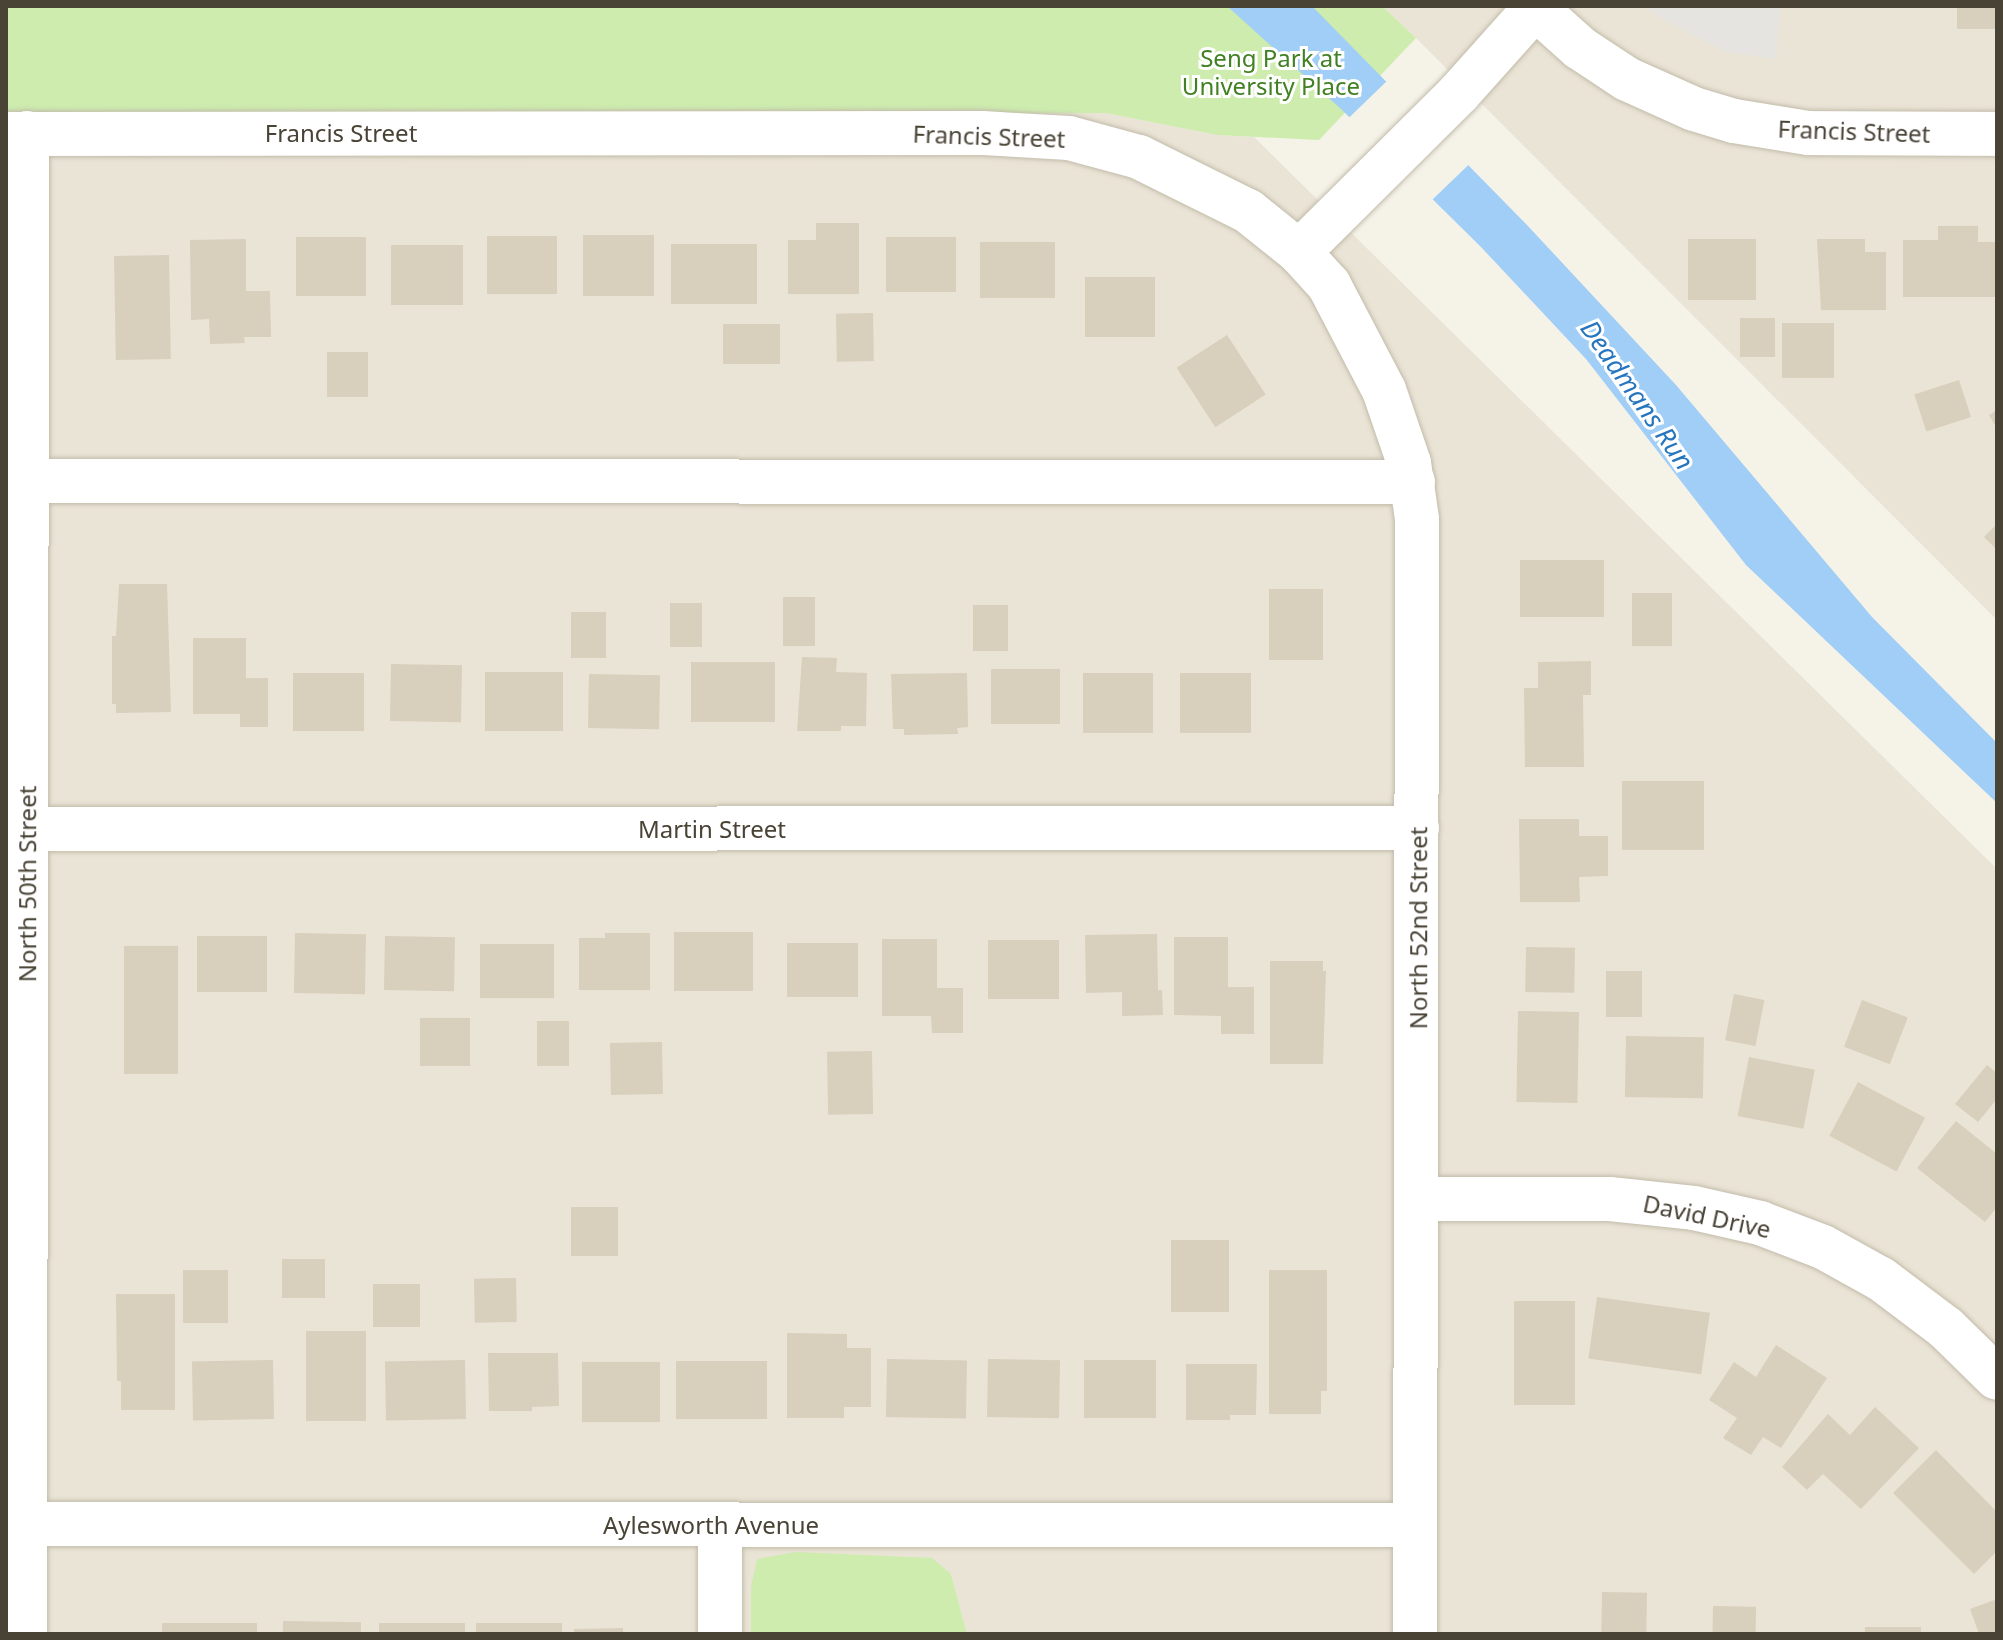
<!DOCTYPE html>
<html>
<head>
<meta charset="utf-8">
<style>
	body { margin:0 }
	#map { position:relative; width:2003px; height:1640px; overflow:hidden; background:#f5f2e8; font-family:"Noto Sans",sans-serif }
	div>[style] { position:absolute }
	.residential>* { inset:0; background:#eae4d6 }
	.green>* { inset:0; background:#cdecae }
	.parking>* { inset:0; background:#e6e4e0 }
	.water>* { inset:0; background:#a0cef6 }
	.pier>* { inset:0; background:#f5f2e8; transform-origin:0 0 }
	.building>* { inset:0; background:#d8cfbc; transform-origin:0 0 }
	.roads { filter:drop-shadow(0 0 2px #c2bbaa) drop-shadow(0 0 2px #c2bbaa) }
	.minor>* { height:44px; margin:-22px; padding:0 22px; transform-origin:22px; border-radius:22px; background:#fff }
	span { translate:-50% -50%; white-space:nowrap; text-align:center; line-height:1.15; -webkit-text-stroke:6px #fff; paint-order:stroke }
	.park-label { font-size:24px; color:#418124 }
	.street-label { font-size:24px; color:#494336 }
	.water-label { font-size:26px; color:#2575bf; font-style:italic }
	.frame { position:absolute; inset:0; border:8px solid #494336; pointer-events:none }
</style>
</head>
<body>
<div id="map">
	<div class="residential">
		<i style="clip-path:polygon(1382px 6px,1997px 6px,1997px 620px,1416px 38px)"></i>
		<i style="clip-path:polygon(1106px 113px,1217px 135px,1254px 137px,1997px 869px,1997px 1634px,967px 1634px,951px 1574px,751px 1587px,751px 1634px,6px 1634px,6px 114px)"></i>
	</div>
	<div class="green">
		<i style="clip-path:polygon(6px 6px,1382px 6px,1416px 38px,1319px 140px,1217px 135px,1106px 113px,6px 114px)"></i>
		<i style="clip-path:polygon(795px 1552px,932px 1558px,951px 1574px,967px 1634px,751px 1634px,751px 1587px,757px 1559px)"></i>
	</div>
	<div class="parking">
		<i style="clip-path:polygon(1645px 6px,1780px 6px,1776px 59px,1726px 52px,1662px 19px)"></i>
	</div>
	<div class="water">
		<i style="clip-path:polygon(1227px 6px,1312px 6px,1527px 225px,1676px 385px,1872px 617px,1997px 743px,1997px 803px,1746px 565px,1586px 359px,1481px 247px,1341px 109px)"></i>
	</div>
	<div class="pier">
		<i style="left:1390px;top:78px;width:117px;height:60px;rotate:46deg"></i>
	</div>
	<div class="building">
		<i style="left:1957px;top:6px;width:40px;height:23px"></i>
		<i style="clip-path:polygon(816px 223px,859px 223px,859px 294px,788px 294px,788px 240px,816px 240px)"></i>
		<i style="clip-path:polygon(1938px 226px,1978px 226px,1978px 242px,1997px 242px,1997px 297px,1903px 297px,1903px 240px,1938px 240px)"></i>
		<i style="left:583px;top:235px;width:71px;height:61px"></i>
		<i style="left:487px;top:236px;width:70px;height:58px"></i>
		<i style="left:296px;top:237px;width:70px;height:59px"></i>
		<i style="left:886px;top:237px;width:70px;height:55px"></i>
		<i style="clip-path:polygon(246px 239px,246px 291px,270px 291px,271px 337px,244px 337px,245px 343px,210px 344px,209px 319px,191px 320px,190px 240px)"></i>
		<i style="left:1756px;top:239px;width:61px;height:68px;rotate:90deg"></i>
		<i style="clip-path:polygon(1817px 239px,1865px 239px,1865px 252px,1886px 252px,1886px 310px,1821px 310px)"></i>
		<i style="left:980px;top:242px;width:75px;height:56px"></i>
		<i style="left:671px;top:244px;width:86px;height:60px"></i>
		<i style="left:463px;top:245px;width:60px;height:72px;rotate:90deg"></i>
		<i style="left:169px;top:255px;width:104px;height:55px;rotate:89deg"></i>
		<i style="left:1155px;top:277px;width:60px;height:70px;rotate:90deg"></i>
		<i style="left:873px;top:313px;width:48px;height:37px;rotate:89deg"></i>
		<i style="left:1740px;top:318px;width:35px;height:39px"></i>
		<i style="left:1782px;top:323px;width:52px;height:55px"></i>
		<i style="left:723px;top:324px;width:57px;height:40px"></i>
		<i style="left:1227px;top:335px;width:71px;height:60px;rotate:57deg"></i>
		<i style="left:327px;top:352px;width:41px;height:45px"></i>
		<i style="left:1959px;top:380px;width:39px;height:47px;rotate:72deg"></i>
		<i style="clip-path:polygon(1997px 410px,1997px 429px,1989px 415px)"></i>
		<i style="clip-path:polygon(1997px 524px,1997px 550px,1984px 537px)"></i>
		<i style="left:1520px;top:560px;width:84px;height:57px"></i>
		<i style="clip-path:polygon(119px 584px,167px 584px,171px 712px,116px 713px,116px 704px,112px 704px,112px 636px,116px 636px)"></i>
		<i style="left:1269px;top:589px;width:54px;height:71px"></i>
		<i style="left:1632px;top:593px;width:40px;height:53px"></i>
		<i style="left:783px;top:597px;width:32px;height:49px"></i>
		<i style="left:670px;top:603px;width:32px;height:44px"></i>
		<i style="left:973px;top:605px;width:35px;height:46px"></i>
		<i style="left:571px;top:612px;width:35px;height:46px"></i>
		<i style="clip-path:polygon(193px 638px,246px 638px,246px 678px,268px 678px,268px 727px,240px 727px,240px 714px,193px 714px)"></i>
		<i style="clip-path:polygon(802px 657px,837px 658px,836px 672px,867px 673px,866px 726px,841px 726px,841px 731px,797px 731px)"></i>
		<i style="clip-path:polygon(1591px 661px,1591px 695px,1583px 695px,1584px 767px,1525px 767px,1524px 688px,1538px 688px,1538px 662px)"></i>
		<i style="left:691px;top:662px;width:84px;height:60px"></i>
		<i style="left:391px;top:664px;width:71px;height:57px;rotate:1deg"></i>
		<i style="left:991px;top:669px;width:69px;height:55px"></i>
		<i style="left:485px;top:672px;width:78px;height:59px"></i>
		<i style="left:293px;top:673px;width:71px;height:58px"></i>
		<i style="clip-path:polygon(967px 673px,968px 727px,957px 728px,958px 734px,904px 735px,904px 729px,893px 729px,891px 674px)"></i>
		<i style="left:1083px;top:673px;width:70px;height:60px"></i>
		<i style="left:1180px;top:673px;width:71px;height:60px"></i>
		<i style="left:589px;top:674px;width:71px;height:54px;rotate:1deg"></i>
		<i style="left:1622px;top:781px;width:82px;height:69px"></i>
		<i style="clip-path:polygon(1519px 819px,1579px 819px,1579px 836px,1608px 836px,1608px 876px,1579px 877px,1580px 902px,1520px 902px)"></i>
		<i style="left:753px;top:932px;width:59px;height:79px;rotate:90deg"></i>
		<i style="left:295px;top:933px;width:71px;height:60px;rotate:1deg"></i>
		<i style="clip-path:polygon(605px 933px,650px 933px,650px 990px,579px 990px,579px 938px,605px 938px)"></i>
		<i style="clip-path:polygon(1157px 934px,1158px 990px,1162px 990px,1163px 1015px,1122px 1016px,1122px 992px,1086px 993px,1085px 935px)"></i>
		<i style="left:197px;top:936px;width:70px;height:56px"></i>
		<i style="left:385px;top:936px;width:70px;height:54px;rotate:1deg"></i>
		<i style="clip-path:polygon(1174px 937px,1228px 937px,1228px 987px,1254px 987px,1254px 1034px,1221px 1034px,1221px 1016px,1174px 1015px)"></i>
		<i style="clip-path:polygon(882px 939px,937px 939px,937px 988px,963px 988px,963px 1033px,932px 1033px,931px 1016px,882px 1016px)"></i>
		<i style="left:988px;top:940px;width:71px;height:59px"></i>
		<i style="left:858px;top:943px;width:54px;height:71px;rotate:90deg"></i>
		<i style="left:554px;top:944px;width:54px;height:74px;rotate:90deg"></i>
		<i style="left:124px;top:946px;width:54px;height:128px"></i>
		<i style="left:1526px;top:947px;width:49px;height:45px;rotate:1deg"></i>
		<i style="clip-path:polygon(1270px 961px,1323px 961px,1323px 971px,1326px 971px,1323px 1064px,1270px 1064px)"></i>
		<i style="left:1606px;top:971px;width:36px;height:46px"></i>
		<i style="left:1734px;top:994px;width:31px;height:47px;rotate:11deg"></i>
		<i style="left:1862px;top:1000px;width:49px;height:50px;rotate:21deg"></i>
		<i style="left:1518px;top:1011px;width:61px;height:91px;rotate:1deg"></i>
		<i style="left:420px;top:1018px;width:50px;height:48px"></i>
		<i style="left:537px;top:1021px;width:32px;height:45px"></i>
		<i style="left:1626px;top:1036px;width:78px;height:61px;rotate:1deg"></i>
		<i style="left:662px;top:1042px;width:52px;height:52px;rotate:89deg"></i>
		<i style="left:872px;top:1051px;width:63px;height:45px;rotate:89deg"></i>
		<i style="left:1749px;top:1057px;width:67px;height:60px;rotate:11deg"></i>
		<i style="clip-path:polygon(1987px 1065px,1997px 1073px,1997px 1099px,1978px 1122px,1955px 1104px)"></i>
		<i style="left:1858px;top:1082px;width:76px;height:61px;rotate:28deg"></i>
		<i style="clip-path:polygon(1956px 1121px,1997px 1154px,1997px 1207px,1985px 1222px,1917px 1168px)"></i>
		<i style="left:571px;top:1207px;width:47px;height:49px"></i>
		<i style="left:1171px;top:1240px;width:58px;height:72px"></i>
		<i style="left:325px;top:1259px;width:39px;height:43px;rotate:90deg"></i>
		<i style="left:183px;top:1270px;width:45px;height:53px"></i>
		<i style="clip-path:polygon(1269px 1270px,1327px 1270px,1327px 1391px,1321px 1391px,1321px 1414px,1269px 1414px)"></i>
		<i style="left:516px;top:1278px;width:44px;height:42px;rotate:89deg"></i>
		<i style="left:373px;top:1284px;width:47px;height:43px"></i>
		<i style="clip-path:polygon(116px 1294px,175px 1294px,175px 1410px,121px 1410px,121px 1381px,117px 1381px)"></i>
		<i style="left:1597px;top:1297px;width:114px;height:62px;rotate:8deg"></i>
		<i style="left:1514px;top:1301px;width:61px;height:104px"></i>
		<i style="left:306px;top:1331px;width:60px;height:90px"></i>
		<i style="clip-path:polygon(787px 1333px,847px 1334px,847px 1348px,871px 1348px,871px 1407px,844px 1407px,844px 1418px,787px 1418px)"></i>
		<i style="clip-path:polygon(1776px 1345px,1827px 1378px,1781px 1448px,1763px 1437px,1751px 1455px,1723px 1438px,1737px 1418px,1709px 1400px,1734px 1362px,1756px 1377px)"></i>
		<i style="clip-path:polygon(488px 1353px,558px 1353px,559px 1406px,532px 1407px,532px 1411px,489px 1411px)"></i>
		<i style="left:887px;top:1359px;width:80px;height:58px;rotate:1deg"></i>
		<i style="left:988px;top:1359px;width:72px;height:58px;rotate:1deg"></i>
		<i style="left:273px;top:1360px;width:59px;height:81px;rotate:89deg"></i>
		<i style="left:465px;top:1360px;width:59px;height:80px;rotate:89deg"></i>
		<i style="left:1084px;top:1360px;width:72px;height:58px"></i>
		<i style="left:676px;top:1361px;width:91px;height:58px"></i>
		<i style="left:582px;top:1362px;width:78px;height:60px"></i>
		<i style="clip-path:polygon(1186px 1364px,1257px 1364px,1256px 1415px,1230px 1415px,1230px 1420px,1186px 1420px)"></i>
		<i style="clip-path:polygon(1875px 1407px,1919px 1448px,1861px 1509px,1823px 1474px,1807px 1490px,1782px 1467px,1828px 1414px,1850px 1435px)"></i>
		<i style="clip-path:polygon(1936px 1450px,1997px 1512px,1997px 1551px,1974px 1574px,1893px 1493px)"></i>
		<i style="left:1602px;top:1592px;width:45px;height:42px;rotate:1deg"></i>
		<i style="clip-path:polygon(1997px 1599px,1997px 1634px,1979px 1634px,1970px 1609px)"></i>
		<i style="left:1713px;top:1606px;width:43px;height:28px;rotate:1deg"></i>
		<i style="left:283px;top:1621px;width:78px;height:13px;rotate:1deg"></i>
		<i style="left:162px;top:1623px;width:95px;height:11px"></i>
		<i style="left:379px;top:1623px;width:86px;height:11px"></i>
		<i style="left:476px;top:1623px;width:86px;height:11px"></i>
		<i style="left:1865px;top:1627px;width:56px;height:7px"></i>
		<i style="clip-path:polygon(623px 1628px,623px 1634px,574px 1634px,574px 1629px)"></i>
	</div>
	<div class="roads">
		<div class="minor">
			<i style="left:1533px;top:6px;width:63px;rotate:41.8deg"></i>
			<i style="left:1580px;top:48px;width:56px;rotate:33.4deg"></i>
			<i style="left:1627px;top:79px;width:73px;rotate:24.1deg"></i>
			<i style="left:1694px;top:109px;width:42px;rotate:16.7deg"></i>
			<i style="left:1734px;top:121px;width:75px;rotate:9.2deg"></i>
			<i style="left:1808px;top:133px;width:189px;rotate:0.3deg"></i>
			<i style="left:6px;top:134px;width:976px;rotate:-0.06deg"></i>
			<i style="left:982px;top:133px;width:87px;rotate:3.3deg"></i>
			<i style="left:1069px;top:138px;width:73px;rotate:15.2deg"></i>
			<i style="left:1139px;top:157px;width:122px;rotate:26.4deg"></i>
			<i style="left:1248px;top:211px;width:65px;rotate:38.8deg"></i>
			<i style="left:1299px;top:252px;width:45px;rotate:47.7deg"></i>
			<i style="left:1329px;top:285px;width:119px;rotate:62.4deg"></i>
			<i style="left:1384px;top:390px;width:77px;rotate:71.1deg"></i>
			<i style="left:1409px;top:463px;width:57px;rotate:81.9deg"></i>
			<i style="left:1417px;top:519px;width:1115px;rotate:90.1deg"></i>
			<i style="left:1299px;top:252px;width:226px;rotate:-44.8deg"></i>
			<i style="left:1459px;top:93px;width:114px;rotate:-48.2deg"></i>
			<i style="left:6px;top:481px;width:1407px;rotate:0.04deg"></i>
			<i style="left:6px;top:829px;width:1411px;rotate:-0.04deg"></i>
			<i style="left:1418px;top:1199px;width:192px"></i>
			<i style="left:1610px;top:1199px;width:84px;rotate:6.1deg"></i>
			<i style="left:1694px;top:1208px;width:68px;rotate:12.8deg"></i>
			<i style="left:1760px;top:1223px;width:67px;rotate:20.9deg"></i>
			<i style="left:1823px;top:1247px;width:66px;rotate:28.9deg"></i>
			<i style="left:1881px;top:1279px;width:81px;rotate:37deg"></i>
			<i style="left:1946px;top:1328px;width:71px;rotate:44.4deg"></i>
			<i style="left:6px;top:1524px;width:1409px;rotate:0.04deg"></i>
			<i style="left:25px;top:1634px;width:1501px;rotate:-89.92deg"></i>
			<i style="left:720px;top:1634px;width:109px;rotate:-90deg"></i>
		</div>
	</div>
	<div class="park-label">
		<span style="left:1271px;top:72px">Seng Park at<br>University Place</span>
	</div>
	<div class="street-label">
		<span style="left:1854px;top:131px;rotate:2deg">Francis Street</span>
		<span style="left:341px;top:133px">Francis Street</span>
		<span style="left:989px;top:136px;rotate:2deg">Francis Street</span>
		<span style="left:712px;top:829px">Martin Street</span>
		<span style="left:27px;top:884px;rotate:-90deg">North 50th Street</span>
		<span style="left:1418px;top:928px;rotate:-90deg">North 52nd Street</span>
		<span style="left:1707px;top:1216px;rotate:12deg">David Drive</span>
		<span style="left:711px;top:1525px">Aylesworth Avenue</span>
	</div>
	<div class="water-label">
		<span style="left:1637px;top:395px;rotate:55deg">Deadmans Run</span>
	</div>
	<div class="frame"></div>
</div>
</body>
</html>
